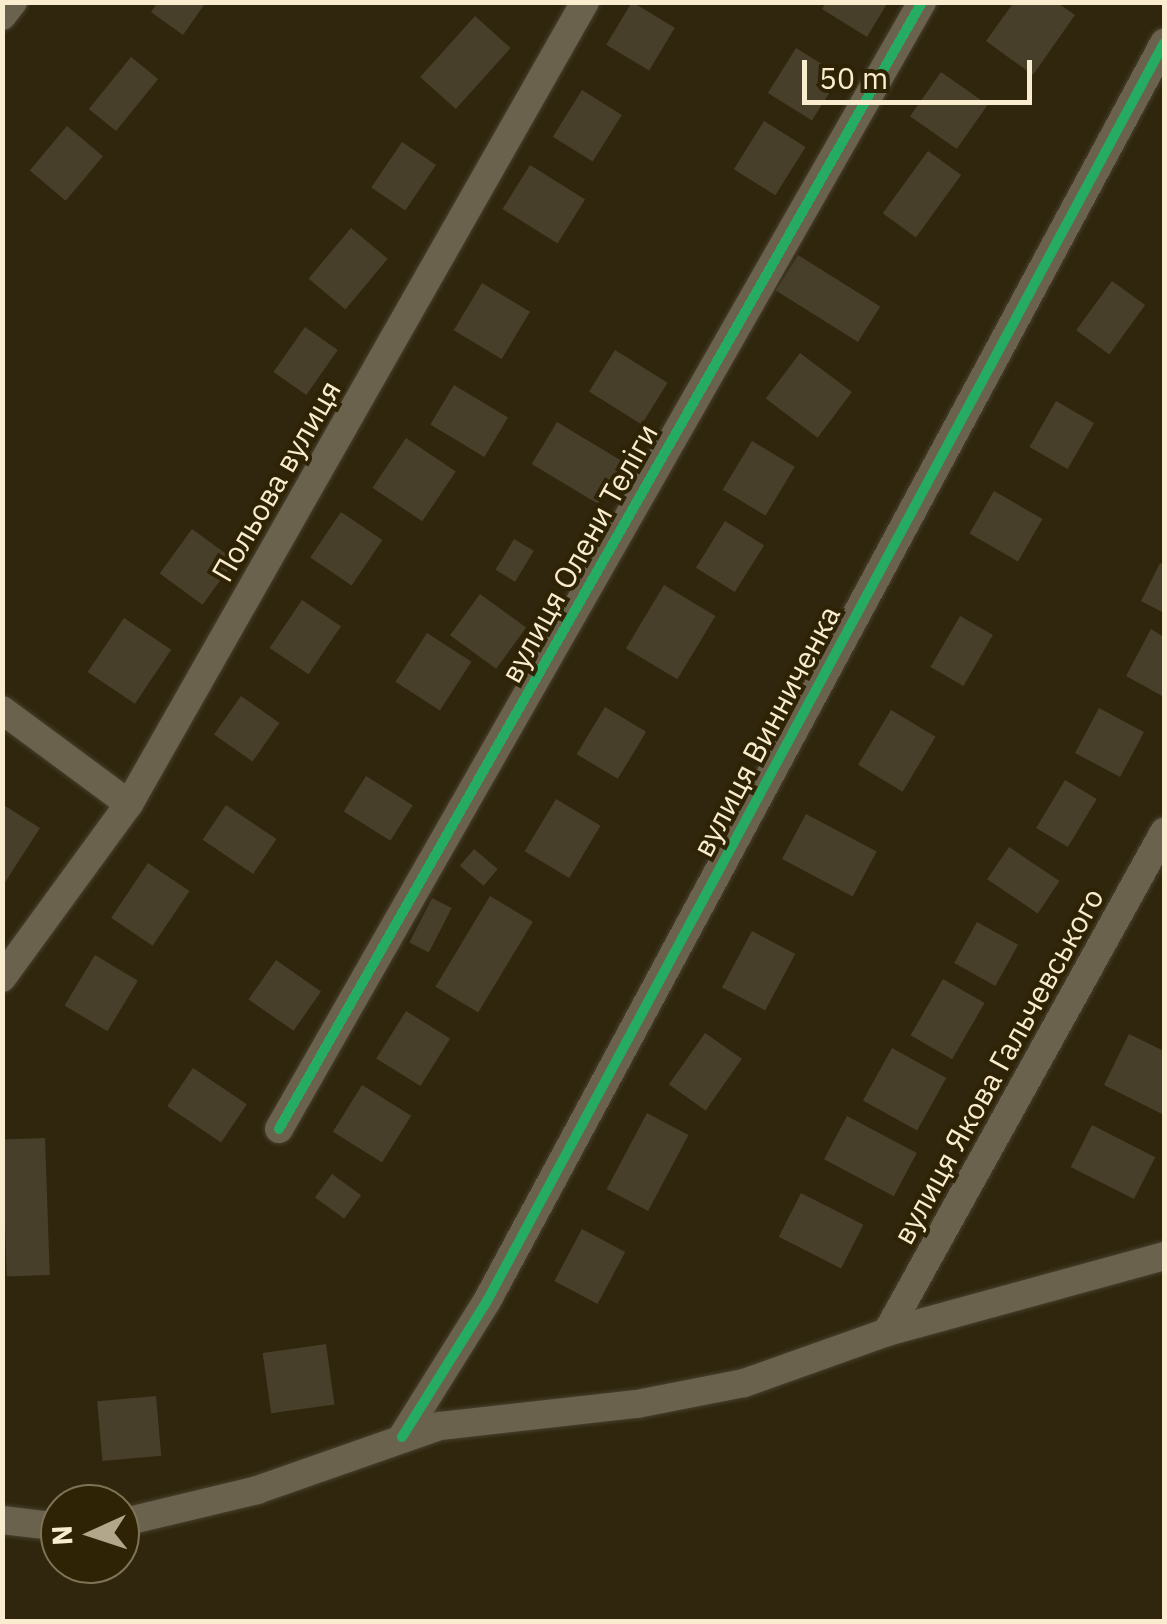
<!DOCTYPE html>
<html>
<head>
<meta charset="utf-8">
<style>
	body { margin:0 }
	#map { position:relative; width:1167px; height:1624px; overflow:hidden; background:#2f260d; font-family:"IBM Plex Sans",sans-serif }
	div>[style] { position:absolute }
	.building>* { inset:0; background:#473f29; transform-origin:0 0 }
	.roads { filter:drop-shadow(0 0 2px #48402e) drop-shadow(0 0 2px #48402e) }
	.minor>* { height:28px; margin:-14px; padding:0 14px; transform-origin:14px; border-radius:14px; background:#6a624d }
	.cycleway>* { height:10px; margin:-5px; padding:0 5px; transform-origin:5px; border-radius:5px; background:#26ab63 }
	span { translate:-50% -50%; white-space:nowrap; text-align:center; line-height:1.15; -webkit-text-stroke:8px #2e2304; paint-order:stroke }
	.street-label { font-size:30px; color:#f9eccf }
	.frame { position:absolute; inset:0; border:5px solid #f9eccf; pointer-events:none }
	.north { position:absolute; left:40px; top:1484px; width:100px; height:100px; box-sizing:border-box; background:#2e2304; border:2px solid #7f7355; border-radius:50%; rotate:267deg; font-size:28px; font-weight:700; line-height:40px; text-align:center; color:#f9eccf }
	.north::after { content:''; display:block; margin:auto; width:35px; height:45px; background:#b2a78b; clip-path:polygon(50% 0,100% 100%,50% 72%,0 100%) }
	.scale { position:absolute; left:802px; top:60px; width:230px; height:45px; box-sizing:border-box; border:5px solid #f9eccf; border-top:0; padding-left:12px; font-size:30px; line-height:35px; white-space:nowrap; color:#f9eccf; -webkit-text-stroke:8px #2e2304; paint-order:stroke }
</style>
</head>
<body>
<div id="map">
	<div class="building">
		<i style="clip-path:polygon(158px 2px,206px 2px,183px 35px,151px 12px)"></i>
		<i style="left:632px;top:2px;width:50px;height:50px;rotate:31deg"></i>
		<i style="clip-path:polygon(826px 2px,888px 2px,867px 37px,822px 9px)"></i>
		<i style="clip-path:polygon(1014px 2px,1056px 2px,1075px 15px,1033px 75px,986px 41px)"></i>
		<i style="left:475px;top:16px;width:48px;height:82px;rotate:42deg"></i>
		<i style="left:796px;top:48px;width:52px;height:53px;rotate:32deg"></i>
		<i style="left:131px;top:57px;width:35px;height:67px;rotate:39deg"></i>
		<i style="left:941px;top:72px;width:57px;height:54px;rotate:35deg"></i>
		<i style="left:582px;top:90px;width:47px;height:55px;rotate:32deg"></i>
		<i style="left:764px;top:121px;width:49px;height:57px;rotate:32deg"></i>
		<i style="left:67px;top:126px;width:47px;height:58px;rotate:40deg"></i>
		<i style="left:402px;top:142px;width:41px;height:55px;rotate:34deg"></i>
		<i style="left:928px;top:151px;width:41px;height:77px;rotate:36deg"></i>
		<i style="left:530px;top:165px;width:65px;height:52px;rotate:32deg"></i>
		<i style="left:351px;top:228px;width:48px;height:66px;rotate:40deg"></i>
		<i style="left:798px;top:255px;width:97px;height:42px;rotate:32deg"></i>
		<i style="left:1112px;top:281px;width:41px;height:61px;rotate:36deg"></i>
		<i style="left:482px;top:283px;width:56px;height:55px;rotate:31deg"></i>
		<i style="left:305px;top:327px;width:40px;height:55px;rotate:35deg"></i>
		<i style="left:615px;top:350px;width:62px;height:49px;rotate:32deg"></i>
		<i style="left:800px;top:353px;width:65px;height:57px;rotate:37deg"></i>
		<i style="left:454px;top:385px;width:63px;height:46px;rotate:31deg"></i>
		<i style="left:1056px;top:401px;width:44px;height:53px;rotate:30deg"></i>
		<i style="left:557px;top:422px;width:77px;height:49px;rotate:31deg"></i>
		<i style="left:406px;top:438px;width:60px;height:60px;rotate:34deg"></i>
		<i style="left:752px;top:441px;width:50px;height:57px;rotate:31deg"></i>
		<i style="left:994px;top:491px;width:56px;height:49px;rotate:30deg"></i>
		<i style="left:341px;top:512px;width:50px;height:55px;rotate:34deg"></i>
		<i style="left:725px;top:521px;width:46px;height:55px;rotate:32deg"></i>
		<i style="left:192px;top:529px;width:53px;height:55px;rotate:36deg"></i>
		<i style="left:514px;top:539px;width:23px;height:36px;rotate:31deg"></i>
		<i style="clip-path:polygon(1160px 563px,1164px 565px,1164px 613px,1141px 601px)"></i>
		<i style="left:664px;top:585px;width:60px;height:74px;rotate:31deg"></i>
		<i style="left:480px;top:594px;width:57px;height:51px;rotate:36deg"></i>
		<i style="left:302px;top:600px;width:47px;height:58px;rotate:34deg"></i>
		<i style="left:960px;top:616px;width:38px;height:59px;rotate:30deg"></i>
		<i style="left:124px;top:618px;width:57px;height:65px;rotate:34deg"></i>
		<i style="clip-path:polygon(1151px 629px,1164px 637px,1164px 697px,1126px 676px)"></i>
		<i style="left:427px;top:633px;width:53px;height:58px;rotate:33deg"></i>
		<i style="left:241px;top:696px;width:47px;height:47px;rotate:35deg"></i>
		<i style="left:605px;top:707px;width:48px;height:55px;rotate:31deg"></i>
		<i style="left:1099px;top:708px;width:51px;height:51px;rotate:28deg"></i>
		<i style="left:891px;top:710px;width:52px;height:64px;rotate:31deg"></i>
		<i style="left:366px;top:776px;width:55px;height:42px;rotate:32deg"></i>
		<i style="left:1065px;top:780px;width:37px;height:56px;rotate:31deg"></i>
		<i style="left:556px;top:799px;width:52px;height:61px;rotate:31deg"></i>
		<i style="clip-path:polygon(2px 804px,40px 828px,2px 887px)"></i>
		<i style="left:226px;top:805px;width:61px;height:42px;rotate:34deg"></i>
		<i style="left:806px;top:814px;width:80px;height:51px;rotate:28deg"></i>
		<i style="left:1009px;top:847px;width:61px;height:39px;rotate:34deg"></i>
		<i style="left:474px;top:849px;width:31px;height:22px;rotate:40deg"></i>
		<i style="left:148px;top:863px;width:50px;height:66px;rotate:34deg"></i>
		<i style="left:490px;top:896px;width:50px;height:106px;rotate:31deg"></i>
		<i style="left:432px;top:898px;width:22px;height:50px;rotate:27deg"></i>
		<i style="left:977px;top:922px;width:47px;height:47px;rotate:29deg"></i>
		<i style="left:752px;top:931px;width:49px;height:64px;rotate:28deg"></i>
		<i style="left:95px;top:955px;width:50px;height:59px;rotate:31deg"></i>
		<i style="left:276px;top:960px;width:55px;height:48px;rotate:35deg"></i>
		<i style="left:943px;top:979px;width:48px;height:65px;rotate:30deg"></i>
		<i style="left:406px;top:1011px;width:52px;height:56px;rotate:32deg"></i>
		<i style="left:705px;top:1033px;width:45px;height:63px;rotate:35deg"></i>
		<i style="clip-path:polygon(1129px 1034px,1164px 1051px,1164px 1115px,1104px 1085px)"></i>
		<i style="left:892px;top:1048px;width:62px;height:60px;rotate:29deg"></i>
		<i style="left:193px;top:1068px;width:65px;height:46px;rotate:34deg"></i>
		<i style="left:362px;top:1085px;width:58px;height:55px;rotate:32deg"></i>
		<i style="left:647px;top:1113px;width:47px;height:86px;rotate:28deg"></i>
		<i style="left:847px;top:1116px;width:79px;height:49px;rotate:28deg"></i>
		<i style="left:1092px;top:1125px;width:71px;height:47px;rotate:27deg"></i>
		<i style="left:45px;top:1138px;width:137px;height:43px;rotate:88deg"></i>
		<i style="left:332px;top:1174px;width:36px;height:29px;rotate:36deg"></i>
		<i style="left:801px;top:1193px;width:70px;height:49px;rotate:27deg"></i>
		<i style="left:582px;top:1229px;width:49px;height:59px;rotate:28deg"></i>
		<i style="left:326px;top:1344px;width:61px;height:64px;rotate:82deg"></i>
		<i style="left:156px;top:1396px;width:60px;height:59px;rotate:85deg"></i>
	</div>
	<div class="roads">
		<div class="minor">
			<i style="left:2px;top:16px;width:18px;rotate:-52deg"></i>
			<i style="left:2px;top:710px;width:158px;rotate:36.5deg"></i>
			<i style="left:2px;top:978px;width:215px;rotate:-53.9deg"></i>
			<i style="left:129px;top:804px;width:923px;rotate:-60.38deg"></i>
			<i style="left:279px;top:1129px;width:1298px;rotate:-60.29deg"></i>
			<i style="left:887px;top:1332px;width:572px;rotate:-61.01deg"></i>
			<i style="left:402px;top:1437px;width:160px;rotate:-58deg"></i>
			<i style="left:487px;top:1301px;width:1429px;rotate:-61.71deg"></i>
			<i style="left:2px;top:1520px;width:58px;rotate:6.9deg"></i>
			<i style="left:120px;top:1523px;width:141px;rotate:-13.5deg"></i>
			<i style="left:257px;top:1490px;width:194px;rotate:-19.3deg"></i>
			<i style="left:440px;top:1426px;width:198px;rotate:-6.4deg"></i>
			<i style="left:637px;top:1404px;width:109px;rotate:-11.1deg"></i>
			<i style="left:744px;top:1383px;width:152px;rotate:-19.6deg"></i>
			<i style="left:887px;top:1332px;width:287px;rotate:-15.3deg"></i>
		</div>
	</div>
	<div class="cycleway">
		<i style="left:279px;top:1129px;width:1298px;rotate:-60.29deg"></i>
		<i style="left:402px;top:1437px;width:160px;rotate:-58deg"></i>
		<i style="left:487px;top:1301px;width:1429px;rotate:-61.71deg"></i>
	</div>
	<div class="street-label">
		<span style="left:276px;top:481px;rotate:-60deg">Польова вулиця</span>
		<span style="left:579px;top:553px;rotate:-61deg">вулиця Олени Теліги</span>
		<span style="left:766px;top:731px;rotate:-62deg">вулиця Винниченка</span>
		<span style="left:998px;top:1066px;rotate:-61deg">вулиця Якова Гальчевського</span>
	</div>
	<div class="frame"></div>
	<div class="north">N</div>
	<div class="scale">50 m</div>
</div>
</body>
</html>
